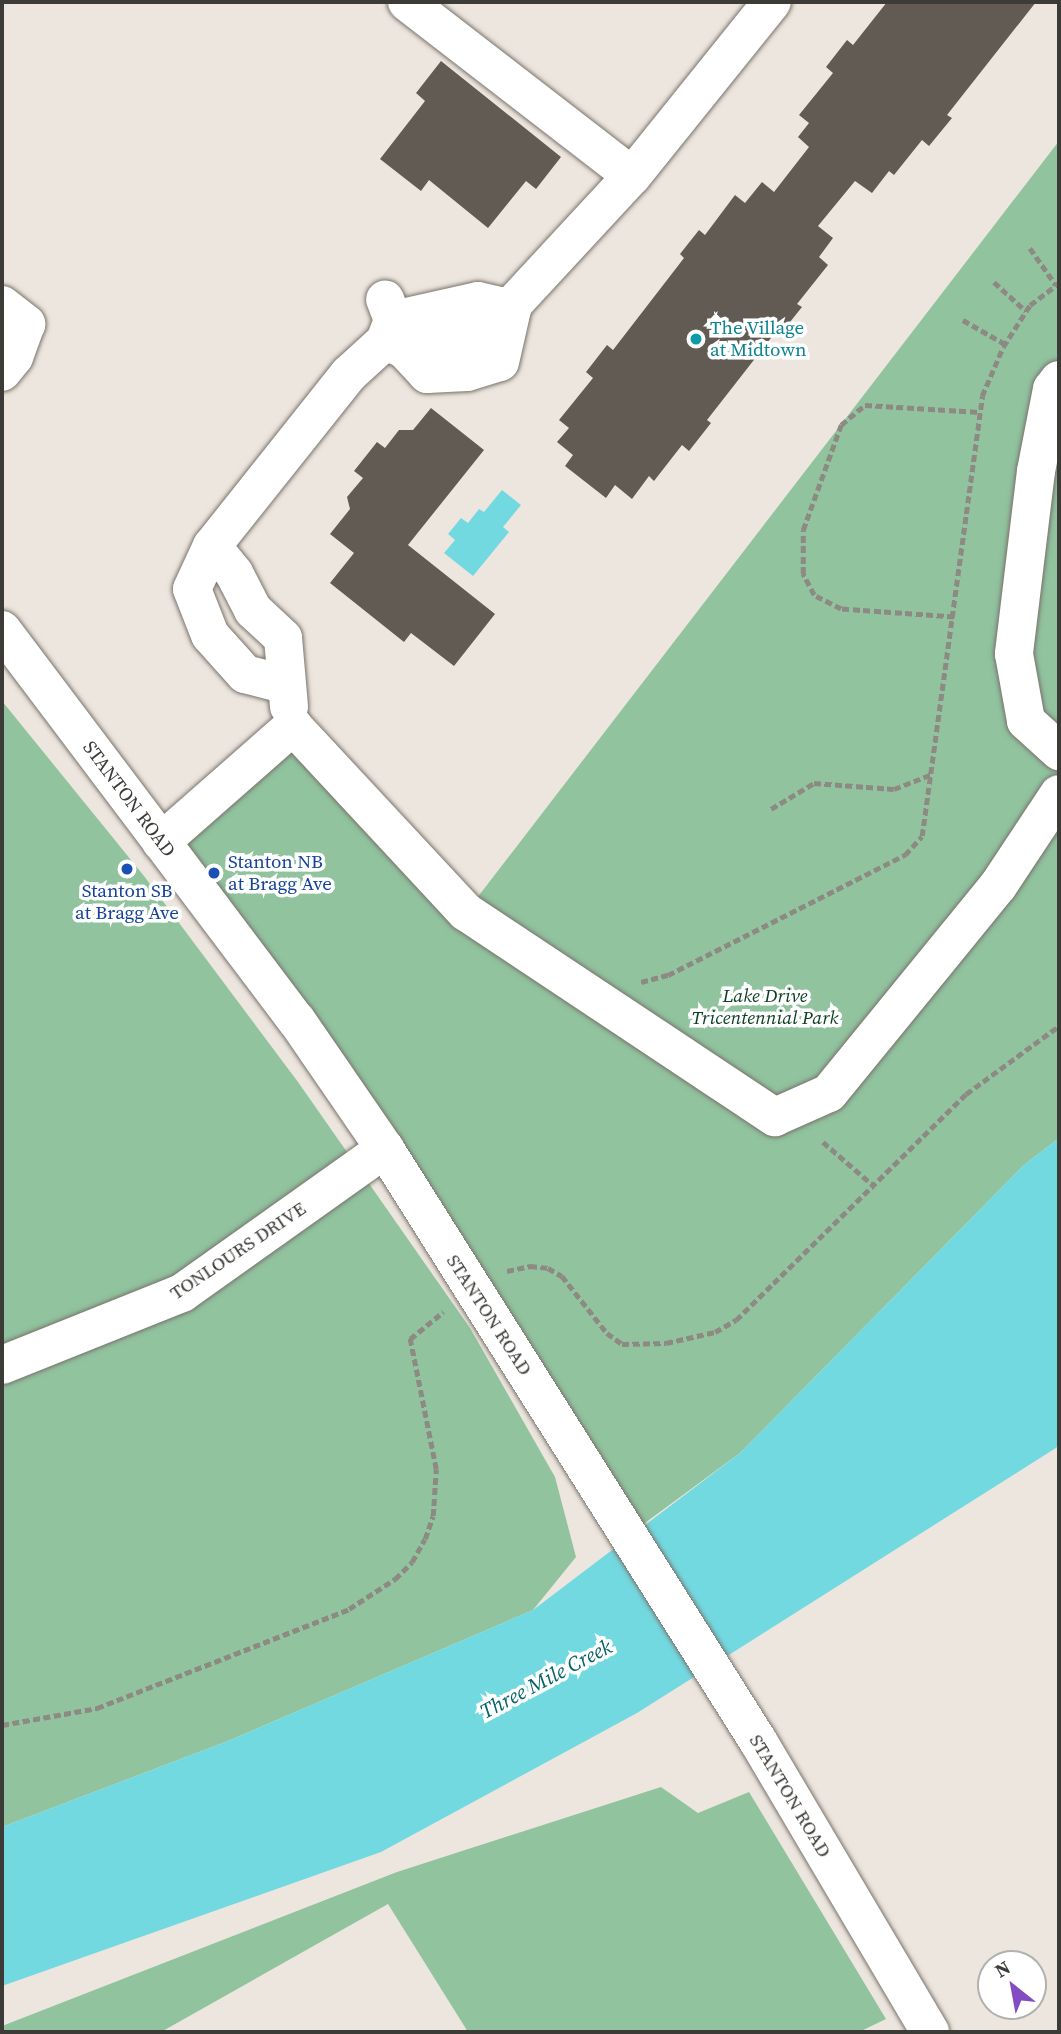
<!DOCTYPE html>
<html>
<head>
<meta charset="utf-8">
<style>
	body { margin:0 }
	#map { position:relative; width:1061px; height:2034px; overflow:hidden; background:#ede6de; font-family:"Source Serif 4",serif }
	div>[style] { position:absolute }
	.green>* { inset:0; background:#91c39f }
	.water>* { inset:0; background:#73d9e1 }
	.building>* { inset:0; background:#615b54 }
	.path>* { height:4.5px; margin-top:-2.25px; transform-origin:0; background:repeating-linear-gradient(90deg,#8d8983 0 7px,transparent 0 10.5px) }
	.roads { filter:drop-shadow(0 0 2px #79736c) drop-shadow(0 0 2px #79736c) }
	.minor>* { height:38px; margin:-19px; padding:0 19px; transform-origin:19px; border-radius:19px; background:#fff }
	.dots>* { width:19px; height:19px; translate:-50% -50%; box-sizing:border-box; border:4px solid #fff; border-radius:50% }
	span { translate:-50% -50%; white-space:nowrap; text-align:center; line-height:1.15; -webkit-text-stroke:7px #fff; paint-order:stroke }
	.culture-label { font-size:19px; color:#0d838f }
	.left { translate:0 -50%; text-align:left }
	.street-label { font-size:19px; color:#3d3b37 }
	.transit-label { font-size:19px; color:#164399 }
	.park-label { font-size:19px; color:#083d1f; font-style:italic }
	.water-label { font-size:21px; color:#036167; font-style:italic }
	.frame { position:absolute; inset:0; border:4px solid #3d3b37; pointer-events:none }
	.north { position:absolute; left:977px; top:1950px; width:70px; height:70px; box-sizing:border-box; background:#fff; border:2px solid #b1b1af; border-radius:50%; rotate:329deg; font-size:19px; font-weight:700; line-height:28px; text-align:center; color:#3d3b37 }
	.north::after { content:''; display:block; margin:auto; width:24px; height:32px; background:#834cc3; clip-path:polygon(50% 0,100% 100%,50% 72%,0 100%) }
</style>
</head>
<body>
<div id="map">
	<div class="green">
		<i style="clip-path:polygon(1059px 141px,1059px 1138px,1024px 1165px,740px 1453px,630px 1534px,161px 842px,293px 726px,467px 911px)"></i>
		<i style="clip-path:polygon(2px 701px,144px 876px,298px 1082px,470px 1328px,555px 1477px,576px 1557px,533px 1610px,228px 1741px,2px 1827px)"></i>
		<i style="clip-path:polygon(661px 1787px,698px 1813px,749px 1792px,886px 2019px,859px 2032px,468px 2032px,388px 1904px,161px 2032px,2px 2032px,2px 2026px,397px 1872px)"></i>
	</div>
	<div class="water">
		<i style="clip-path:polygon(502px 490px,521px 505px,503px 527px,509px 532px,473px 576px,444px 553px,455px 540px,448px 534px,461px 518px,468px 523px,479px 509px,484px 512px)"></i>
		<i style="clip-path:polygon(1059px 1138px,1059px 1446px,637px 1713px,381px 1852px,2px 1986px,2px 1827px,228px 1741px,533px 1610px,740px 1453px,1024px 1165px)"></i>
	</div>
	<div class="building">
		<i style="clip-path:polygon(887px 2px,1036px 2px,947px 115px,952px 118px,929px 146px,922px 140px,894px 175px,889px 171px,872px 193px,855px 181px,818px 226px,833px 238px,819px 257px,828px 265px,797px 304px,802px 307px,782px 332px,778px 329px,707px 420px,711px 423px,689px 451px,682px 445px,654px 481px,649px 476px,632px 499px,615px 485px,606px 498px,565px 466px,573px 455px,557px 442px,569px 428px,559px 420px,593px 378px,586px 372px,607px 345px,613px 350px,684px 258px,680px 254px,699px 230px,705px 235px,735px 195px,745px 203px,762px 182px,774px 192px,809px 147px,798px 137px,809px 123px,799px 115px,833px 73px,826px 67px,847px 40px,853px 45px)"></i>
		<i style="clip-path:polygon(441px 61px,561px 157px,536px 189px,526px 181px,488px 228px,429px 180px,421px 191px,380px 159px,425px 101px,416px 93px)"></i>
		<i style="clip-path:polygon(431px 408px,484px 450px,408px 545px,495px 614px,454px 666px,411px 633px,404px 642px,330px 583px,354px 553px,330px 534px,350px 509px,347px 497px,363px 478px,354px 471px,377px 442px,385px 448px,399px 430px,413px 430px)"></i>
	</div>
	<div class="path">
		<i style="left:1030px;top:248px;width:45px;rotate:54.9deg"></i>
		<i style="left:994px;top:282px;width:43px;rotate:42.2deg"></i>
		<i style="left:963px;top:320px;width:48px;rotate:29.7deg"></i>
		<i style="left:954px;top:617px;width:113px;rotate:-176deg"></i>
		<i style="left:841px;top:609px;width:30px;rotate:-153deg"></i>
		<i style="left:814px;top:595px;width:24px;rotate:-118deg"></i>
		<i style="left:803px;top:574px;width:44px;rotate:-90deg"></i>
		<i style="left:803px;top:530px;width:112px;rotate:-70.1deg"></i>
		<i style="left:841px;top:425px;width:31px;rotate:-40deg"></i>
		<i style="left:865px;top:405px;width:115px;rotate:3.5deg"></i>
		<i style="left:771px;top:809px;width:50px;rotate:-31.2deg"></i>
		<i style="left:814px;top:783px;width:80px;rotate:4.3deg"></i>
		<i style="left:894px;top:789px;width:41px;rotate:-21.5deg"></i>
		<i style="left:641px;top:982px;width:28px;rotate:-15deg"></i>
		<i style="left:668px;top:975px;width:266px;rotate:-26.9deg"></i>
		<i style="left:905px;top:855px;width:25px;rotate:-48deg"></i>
		<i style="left:922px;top:836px;width:444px;rotate:-82.2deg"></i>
		<i style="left:982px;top:396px;width:53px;rotate:-66.8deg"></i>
		<i style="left:1003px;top:347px;width:50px;rotate:-57.3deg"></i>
		<i style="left:1030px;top:305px;width:36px;rotate:-37deg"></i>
		<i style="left:823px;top:1142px;width:67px;rotate:40.8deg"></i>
		<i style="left:507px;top:1271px;width:24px;rotate:-12deg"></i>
		<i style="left:530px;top:1266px;width:18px;rotate:6deg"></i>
		<i style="left:548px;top:1268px;width:16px;rotate:30deg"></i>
		<i style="left:562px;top:1276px;width:73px;rotate:51.7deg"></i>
		<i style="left:607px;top:1333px;width:19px;rotate:36deg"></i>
		<i style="left:622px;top:1344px;width:44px;rotate:-1.3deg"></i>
		<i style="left:666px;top:1343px;width:50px;rotate:-12.7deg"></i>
		<i style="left:715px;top:1332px;width:24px;rotate:-30deg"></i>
		<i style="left:736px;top:1320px;width:322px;rotate:-44.5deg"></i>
		<i style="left:966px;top:1094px;width:115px;rotate:-36.2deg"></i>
		<i style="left:2px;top:1725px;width:97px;rotate:-10.1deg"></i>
		<i style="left:97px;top:1708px;width:271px;rotate:-21.4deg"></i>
		<i style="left:349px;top:1609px;width:55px;rotate:-33.1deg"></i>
		<i style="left:395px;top:1579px;width:24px;rotate:-45deg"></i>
		<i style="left:412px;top:1562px;width:26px;rotate:-61deg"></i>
		<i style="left:425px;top:1539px;width:24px;rotate:-71deg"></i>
		<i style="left:433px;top:1516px;width:47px;rotate:-86.3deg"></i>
		<i style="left:436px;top:1469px;width:133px;rotate:-101.3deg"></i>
		<i style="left:410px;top:1339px;width:43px;rotate:-39.3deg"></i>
	</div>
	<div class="roads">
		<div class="minor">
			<i style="left:407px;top:2px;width:284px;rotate:37.7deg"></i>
			<i style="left:2px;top:305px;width:31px;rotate:38deg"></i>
			<i style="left:26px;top:324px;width:35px;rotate:110deg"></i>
			<i style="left:14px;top:357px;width:19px;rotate:129deg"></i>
			<i style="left:393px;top:320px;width:87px;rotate:-12.6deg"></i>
			<i style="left:478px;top:301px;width:35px;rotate:13deg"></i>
			<i style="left:385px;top:341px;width:21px;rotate:23deg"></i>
			<i style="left:404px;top:349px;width:91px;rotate:-14deg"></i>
			<i style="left:492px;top:327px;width:206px;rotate:-47.2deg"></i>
			<i style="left:632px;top:176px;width:223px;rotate:-51.2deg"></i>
			<i style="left:404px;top:349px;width:34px;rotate:47deg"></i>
			<i style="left:427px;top:374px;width:40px;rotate:-2.9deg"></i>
			<i style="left:467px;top:372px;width:34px;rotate:-17deg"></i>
			<i style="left:500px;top:362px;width:54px;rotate:-77.2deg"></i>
			<i style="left:1059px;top:380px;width:11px;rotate:128deg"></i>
			<i style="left:1052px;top:389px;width:84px;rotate:101deg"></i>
			<i style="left:1036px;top:471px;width:184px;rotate:96.9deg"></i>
			<i style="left:1014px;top:654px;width:68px;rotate:79.8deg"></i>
			<i style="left:1026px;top:721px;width:45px;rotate:42.3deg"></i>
			<i style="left:212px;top:546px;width:35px;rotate:51deg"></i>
			<i style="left:234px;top:573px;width:42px;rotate:62.8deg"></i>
			<i style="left:253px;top:610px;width:41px;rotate:43deg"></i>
			<i style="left:283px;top:638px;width:69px;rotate:85deg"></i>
			<i style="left:2px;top:630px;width:490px;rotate:53deg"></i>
			<i style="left:297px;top:1021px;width:155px;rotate:55.5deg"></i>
			<i style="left:385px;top:1149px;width:700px;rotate:57.79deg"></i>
			<i style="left:758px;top:1741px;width:338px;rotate:59.4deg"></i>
			<i style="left:284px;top:684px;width:40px;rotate:-165.6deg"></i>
			<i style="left:245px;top:674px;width:52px;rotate:-131.9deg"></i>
			<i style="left:210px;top:635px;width:49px;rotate:-111.4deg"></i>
			<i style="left:192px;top:589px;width:47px;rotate:-65.1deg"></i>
			<i style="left:212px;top:546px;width:220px;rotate:-51.5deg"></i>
			<i style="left:349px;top:374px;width:49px;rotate:-42.5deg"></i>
			<i style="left:385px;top:341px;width:22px;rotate:-69deg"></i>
			<i style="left:393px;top:320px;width:22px;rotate:-111deg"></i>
			<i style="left:161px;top:842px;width:176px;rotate:-41.3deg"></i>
			<i style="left:293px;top:726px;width:254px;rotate:47.1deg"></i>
			<i style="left:466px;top:912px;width:371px;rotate:33.6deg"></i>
			<i style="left:775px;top:1117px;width:59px;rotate:-24deg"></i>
			<i style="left:829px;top:1093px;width:267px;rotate:-50.8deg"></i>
			<i style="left:998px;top:886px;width:110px;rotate:-56.5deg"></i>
			<i style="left:2px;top:1365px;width:194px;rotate:-21.8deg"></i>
			<i style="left:182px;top:1293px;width:249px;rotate:-35.4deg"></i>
		</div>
	</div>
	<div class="dots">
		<i style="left:696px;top:339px;background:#0f9aa8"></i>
		<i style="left:127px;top:869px;background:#1a4fb4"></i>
		<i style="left:214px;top:873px;background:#1a4fb4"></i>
	</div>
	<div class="culture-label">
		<span class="left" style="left:710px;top:339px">The Village<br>at Midtown</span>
	</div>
	<div class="street-label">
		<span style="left:129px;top:799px;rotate:53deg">STANTON ROAD</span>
		<span style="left:238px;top:1251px;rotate:-34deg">TONLOURS DRIVE</span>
		<span style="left:489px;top:1315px;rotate:57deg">STANTON ROAD</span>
		<span style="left:790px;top:1796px;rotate:59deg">STANTON ROAD</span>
	</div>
	<div class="transit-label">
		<span class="left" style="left:228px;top:873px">Stanton NB<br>at Bragg Ave</span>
		<span style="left:127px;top:902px">Stanton SB<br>at Bragg Ave</span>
	</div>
	<div class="park-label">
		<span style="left:765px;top:1007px">Lake Drive<br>Tricentennial Park</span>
	</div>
	<div class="water-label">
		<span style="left:546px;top:1679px;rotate:-28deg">Three Mile Creek</span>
	</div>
	<div class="frame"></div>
	<div class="north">N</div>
</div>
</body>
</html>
